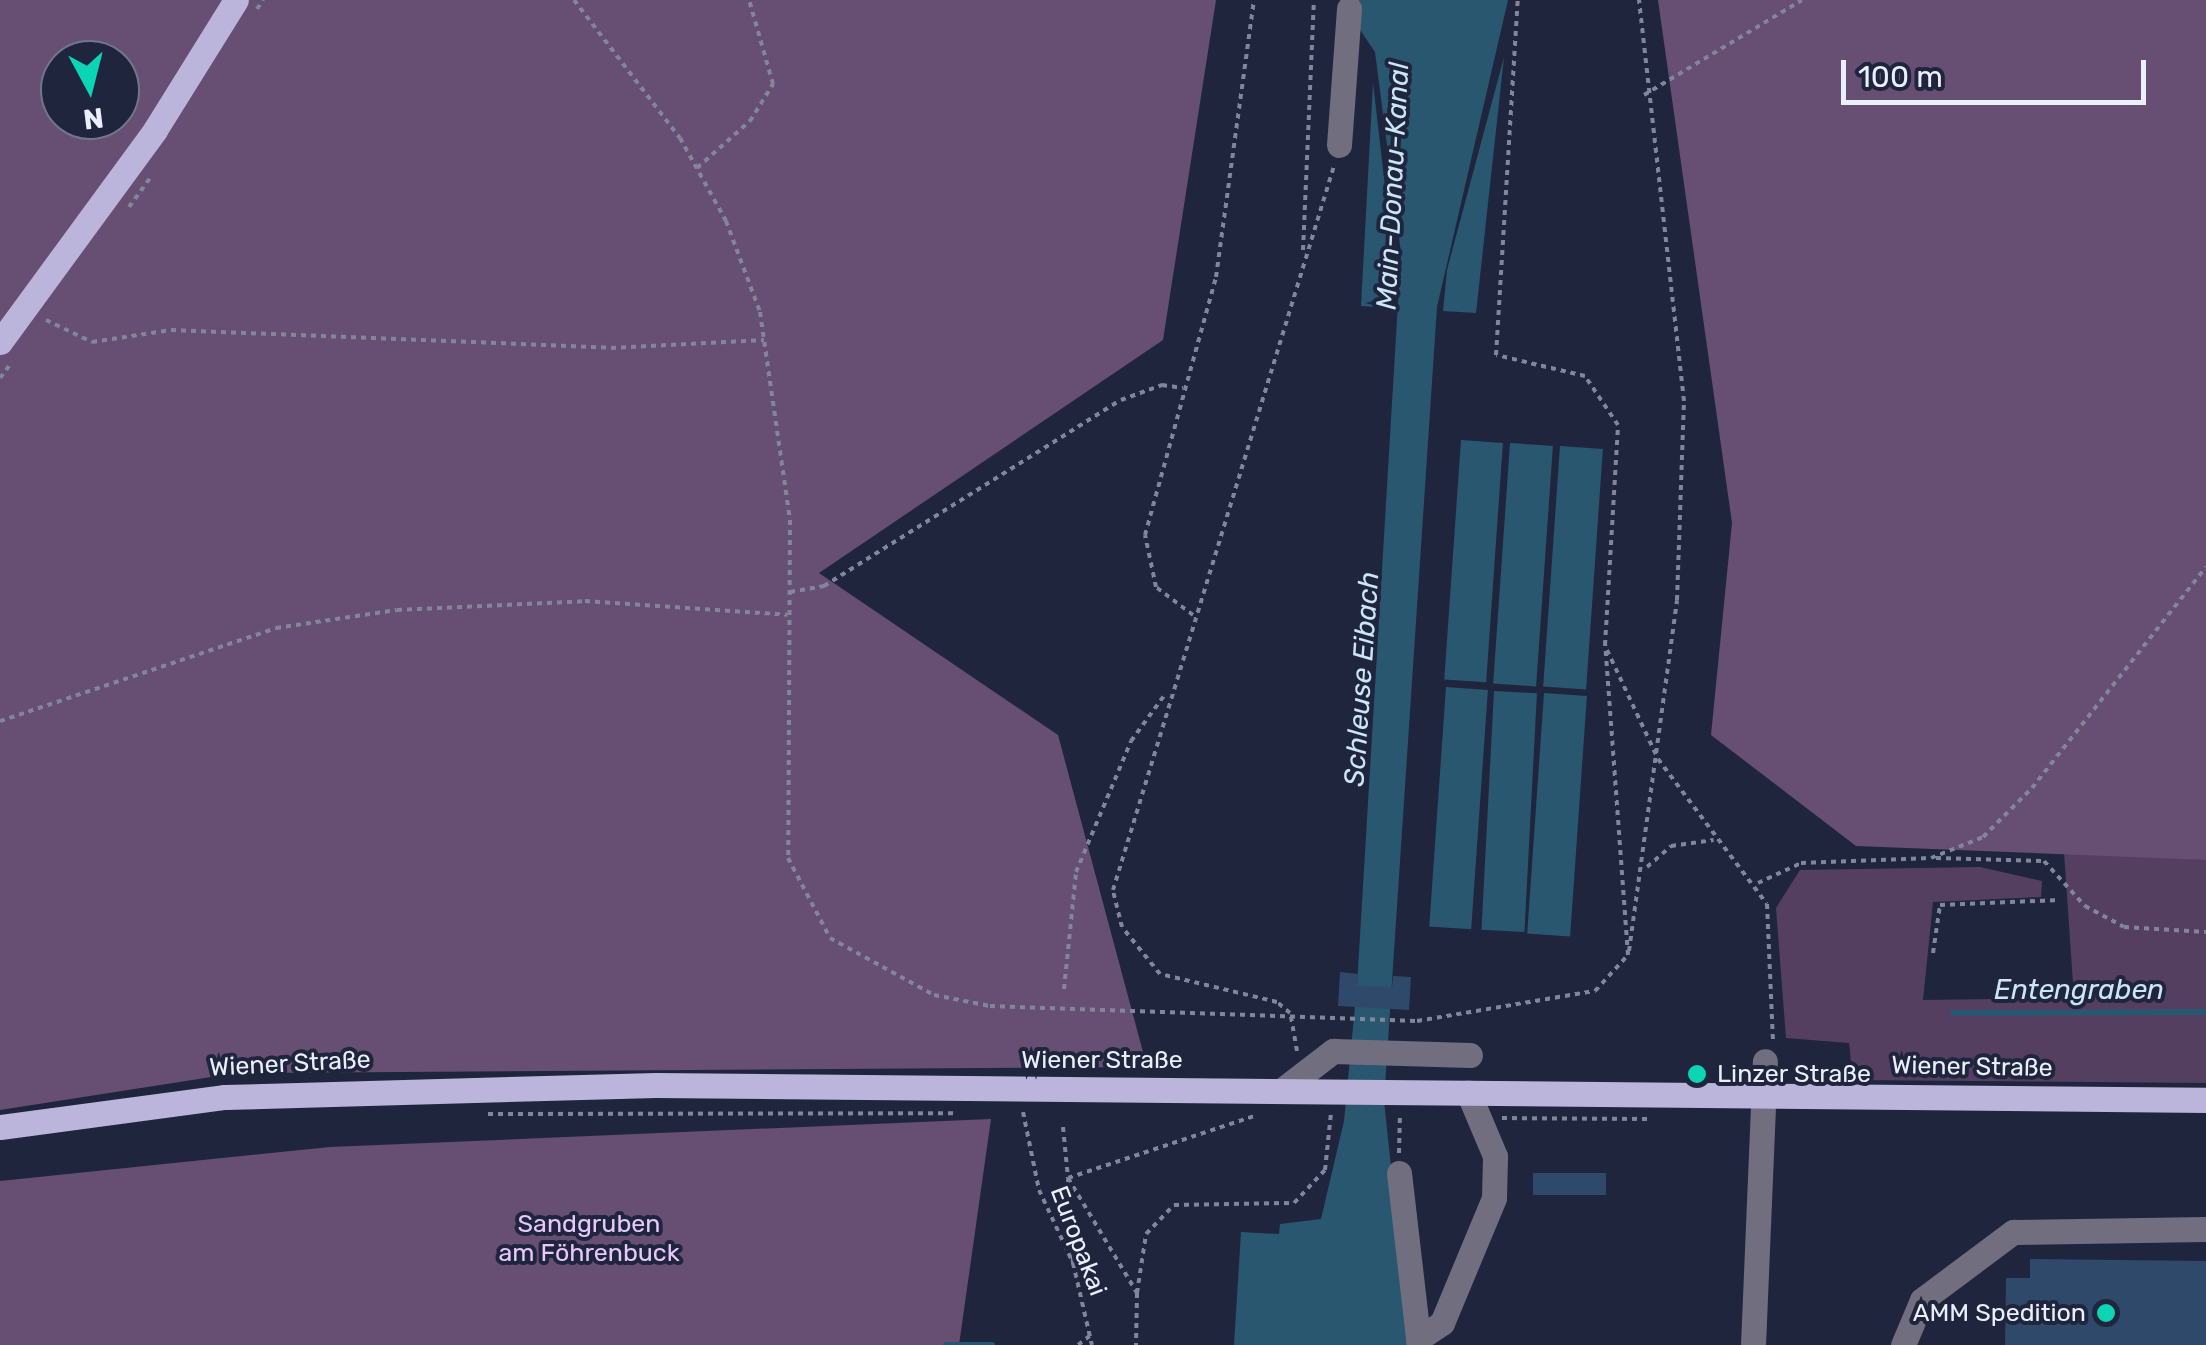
<!DOCTYPE html>
<html>
<head>
<meta charset="utf-8">
<style>
	body { margin:0 }
	#map { position:relative; width:2206px; height:1345px; overflow:hidden; background:#20253e; font-family:Rubik,sans-serif }
	div>[style] { position:absolute }
	.green>* { inset:0; background:#553f61 }
	.forest>* { inset:0; background:#664f73 }
	.water>* { inset:0; background:#2a5770; transform-origin:0 0 }
	.stream>* { height:6px; margin:-3px; padding:0 3px; transform-origin:3px; border-radius:3px; background:#2a5770 }
	.building>* { inset:0; background:#2e4969; transform-origin:0 0 }
	.path>* { height:4px; margin-top:-2px; transform-origin:0; background:repeating-linear-gradient(90deg,#82869a 0 5px,transparent 0 10px) }
	.minor>* { height:25px; margin:-12.5px; padding:0 12.5px; transform-origin:12.5px; border-radius:12.5px; background:#716e80 }
	.major>* { height:25px; margin:-12.5px; padding:0 12.5px; transform-origin:12.5px; border-radius:12.5px; background:#bbb4db }
	.dots>* { width:28px; height:28px; translate:-50% -50%; box-sizing:border-box; border:5px solid #20253e; border-radius:50% }
	span { translate:-50% -50%; white-space:nowrap; text-align:center; line-height:1.15; -webkit-text-stroke:8px #20253e; paint-order:stroke }
	.street-label { font-size:25px; color:#ebeffd }
	.poi-label { font-size:25px; color:#ebeffd }
	.left { translate:0 -50%; text-align:left }
	.right { translate:-100% -50%; text-align:right }
	.park-label { font-size:25px; color:#e7c8fa }
	.water-label { font-size:28px; color:#cbe6f7; font-style:italic }
	.north { position:absolute; left:40px; top:40px; width:100px; height:100px; box-sizing:border-box; background:#20253e; border:2px solid #71768a; border-radius:50%; rotate:173deg; font-size:28px; font-weight:700; line-height:40px; text-align:center; color:#ebeffd }
	.north::after { content:''; display:block; margin:auto; width:35px; height:45px; background:#0bd5b5; clip-path:polygon(50% 0,100% 100%,50% 72%,0 100%) }
	.scale { position:absolute; left:1841px; top:60px; width:305px; height:45px; box-sizing:border-box; border:5px solid #ebeffd; border-top:0; padding-left:12px; font-size:30px; line-height:35px; white-space:nowrap; color:#ebeffd; -webkit-text-stroke:8px #20253e; paint-order:stroke }
</style>
</head>
<body>
<div id="map">
	<div class="green">
		<i style="clip-path:polygon(2064px 852px,2206px 860px,2206px 1083px,1853px 1080px,1849px 1043px,1786px 1038px,1776px 908px,1800px 870px,1980px 867px,2042px 881px,2041px 897px,1933px 902px,1923px 1000px,2074px 998px)"></i>
	</div>
	<div class="forest">
		<i style="clip-path:polygon(evenodd,0 0,1216px 0,1163px 340px,819px 573px,1058px 735px,1147px 1067px,237px 1073px,0 1110px,0 0,60px 60px,120px 60px,120px 120px,60px 120px,60px 60px)"></i>
		<i style="clip-path:polygon(1658px 0,2206px 0,2206px 860px,1856px 846px,1711px 735px,1732px 523px)"></i>
		<i style="clip-path:polygon(991px 1119px,959px 1345px,0 1345px,0 1181px,330px 1147px)"></i>
	</div>
	<div class="water">
		<i style="clip-path:polygon(1340px 0,1508px 0,1437px 307px,1384px 1101px,1410px 1345px,1234px 1345px,1241px 1232px,1279px 1234px,1280px 1224px,1321px 1219px,1344px 1121px,1357px 986px,1401px 253px,1375px 52px)"></i>
		<i style="clip-path:polygon(1504px 57px,1476px 313px,1443px 311px,1447px 270px)"></i>
		<i style="clip-path:polygon(1373px 83px,1394px 264px,1393px 308px,1361px 306px)"></i>
		<i style="left:1461px;top:440px;width:42px;height:240px;rotate:4deg"></i>
		<i style="left:1510px;top:443px;width:43px;height:241px;rotate:4deg"></i>
		<i style="left:1560px;top:446px;width:43px;height:241px;rotate:4deg"></i>
		<i style="left:1446px;top:687px;width:42px;height:240px;rotate:4deg"></i>
		<i style="left:1494px;top:691px;width:43px;height:239px;rotate:3deg"></i>
		<i style="left:1544px;top:693px;width:43px;height:241px;rotate:4deg"></i>
	</div>
	<div class="stream">
		<i style="left:1953px;top:1013px;width:253px;rotate:-0.2deg"></i>
		<i style="left:946px;top:1345px;width:46px"></i>
	</div>
	<div class="building">
		<i style="clip-path:polygon(1340px 972px,1358px 974px,1357px 986px,1392px 987px,1393px 976px,1411px 977px,1409px 1010px,1338px 1006px)"></i>
		<i style="left:1533px;top:1173px;width:73px;height:22px"></i>
		<i style="clip-path:polygon(2030px 1259px,2206px 1261px,2206px 1345px,2005px 1345px,2006px 1278px,2030px 1278px)"></i>
	</div>
	<div class="path">
		<i style="left:574px;top:0;width:174px;rotate:52.5deg"></i>
		<i style="left:680px;top:138px;width:95px;rotate:61deg"></i>
		<i style="left:726px;top:221px;width:97px;rotate:69.5deg"></i>
		<i style="left:760px;top:312px;width:210px;rotate:81.8deg"></i>
		<i style="left:790px;top:520px;width:338px;rotate:90.3deg"></i>
		<i style="left:788px;top:858px;width:90px;rotate:62.3deg"></i>
		<i style="left:830px;top:938px;width:119px;rotate:28.7deg"></i>
		<i style="left:934px;top:995px;width:57px;rotate:11.1deg"></i>
		<i style="left:990px;top:1006px;width:427px;rotate:2deg"></i>
		<i style="left:1417px;top:1021px;width:181px;rotate:-9.6deg"></i>
		<i style="left:1595px;top:991px;width:49px;rotate:-47.5deg"></i>
		<i style="left:1628px;top:955px;width:311px;rotate:-94.2deg"></i>
		<i style="left:1605px;top:645px;width:220px;rotate:-86.6deg"></i>
		<i style="left:1618px;top:425px;width:59px;rotate:-124deg"></i>
		<i style="left:1585px;top:376px;width:91px;rotate:-166.7deg"></i>
		<i style="left:1496px;top:355px;width:356px;rotate:-86.5deg"></i>
		<i style="left:257px;top:9px;width:11px;rotate:-56deg"></i>
		<i style="left:1644px;top:95px;width:184px;rotate:-31deg"></i>
		<i style="left:697px;top:168px;width:71px;rotate:-41.6deg"></i>
		<i style="left:750px;top:121px;width:44px;rotate:-58.1deg"></i>
		<i style="left:773px;top:84px;width:87px;rotate:-105.9deg"></i>
		<i style="left:129px;top:207px;width:36px;rotate:-54deg"></i>
		<i style="left:1303px;top:250px;width:250px;rotate:-87.5deg"></i>
		<i style="left:46px;top:320px;width:51px;rotate:25.6deg"></i>
		<i style="left:92px;top:342px;width:80px;rotate:-8.6deg"></i>
		<i style="left:171px;top:330px;width:440px;rotate:2.3deg"></i>
		<i style="left:611px;top:348px;width:153px;rotate:-3deg"></i>
		<i style="left:0;top:378px;width:20px;rotate:-53deg"></i>
		<i style="left:790px;top:592px;width:35px;rotate:-10deg"></i>
		<i style="left:824px;top:586px;width:350px;rotate:-32.1deg"></i>
		<i style="left:1121px;top:400px;width:44px;rotate:-20.1deg"></i>
		<i style="left:1162px;top:385px;width:21px;rotate:8deg"></i>
		<i style="left:1193px;top:615px;width:46px;rotate:-142.9deg"></i>
		<i style="left:1156px;top:587px;width:53px;rotate:-101.9deg"></i>
		<i style="left:1145px;top:535px;width:268px;rotate:-74.6deg"></i>
		<i style="left:1216px;top:277px;width:280px;rotate:-82.2deg"></i>
		<i style="left:1607px;top:650px;width:120px;rotate:64.9deg"></i>
		<i style="left:1658px;top:759px;width:181px;rotate:53.1deg"></i>
		<i style="left:1767px;top:904px;width:136px;rotate:87.5deg"></i>
		<i style="left:0;top:721px;width:291px;rotate:-18.6deg"></i>
		<i style="left:276px;top:628px;width:122px;rotate:-8.5deg"></i>
		<i style="left:397px;top:610px;width:188px;rotate:-2.7deg"></i>
		<i style="left:585px;top:601px;width:203px;rotate:3.9deg"></i>
		<i style="left:1936px;top:858px;width:108px;rotate:1.6deg"></i>
		<i style="left:2044px;top:861px;width:61px;rotate:47.7deg"></i>
		<i style="left:2085px;top:906px;width:44px;rotate:28.3deg"></i>
		<i style="left:2124px;top:927px;width:82px;rotate:3.5deg"></i>
		<i style="left:1647px;top:867px;width:32px;rotate:-41deg"></i>
		<i style="left:1671px;top:846px;width:43px;rotate:-7.9deg"></i>
		<i style="left:1758px;top:883px;width:47px;rotate:-24.9deg"></i>
		<i style="left:1801px;top:863px;width:130px;rotate:-2.2deg"></i>
		<i style="left:1931px;top:858px;width:56px;rotate:-22deg"></i>
		<i style="left:1983px;top:837px;width:69px;rotate:-45deg"></i>
		<i style="left:2032px;top:788px;width:281px;rotate:-51.8deg"></i>
		<i style="left:1629px;top:951px;width:354px;rotate:-82.2deg"></i>
		<i style="left:1677px;top:600px;width:199px;rotate:-88deg"></i>
		<i style="left:1684px;top:401px;width:404px;rotate:-96.4deg"></i>
		<i style="left:1933px;top:953px;width:49px;rotate:-81.7deg"></i>
		<i style="left:1940px;top:905px;width:120px;rotate:-2.4deg"></i>
		<i style="left:1064px;top:989px;width:118px;rotate:-84.1deg"></i>
		<i style="left:1076px;top:872px;width:142px;rotate:-67.2deg"></i>
		<i style="left:1131px;top:741px;width:59px;rotate:-53.9deg"></i>
		<i style="left:1297px;top:1051px;width:39px;rotate:-100deg"></i>
		<i style="left:1290px;top:1013px;width:17px;rotate:-140deg"></i>
		<i style="left:1277px;top:1002px;width:120px;rotate:-166.5deg"></i>
		<i style="left:1160px;top:974px;width:60px;rotate:-129deg"></i>
		<i style="left:1122px;top:927px;width:38px;rotate:-104deg"></i>
		<i style="left:1113px;top:890px;width:757px;rotate:-73.03deg"></i>
		<i style="left:1023px;top:1112px;width:80px;rotate:78.4deg"></i>
		<i style="left:1039px;top:1190px;width:81px;rotate:65deg"></i>
		<i style="left:1073px;top:1263px;width:84px;rotate:77deg"></i>
		<i style="left:488px;top:1114px;width:470px;rotate:-0.1deg"></i>
		<i style="left:1502px;top:1118px;width:145px;rotate:0.4deg"></i>
		<i style="left:1063px;top:1127px;width:51px;rotate:84.4deg"></i>
		<i style="left:1068px;top:1178px;width:134px;rotate:59deg"></i>
		<i style="left:1137px;top:1293px;width:52px;rotate:91.1deg"></i>
		<i style="left:1399px;top:1153px;width:40px;rotate:-88.6deg"></i>
		<i style="left:1073px;top:1263px;width:85px;rotate:-93.4deg"></i>
		<i style="left:1068px;top:1178px;width:199px;rotate:-18.4deg"></i>
		<i style="left:1137px;top:1293px;width:60px;rotate:-81.3deg"></i>
		<i style="left:1146px;top:1234px;width:40px;rotate:-46deg"></i>
		<i style="left:1174px;top:1205px;width:120px;rotate:-1deg"></i>
		<i style="left:1294px;top:1203px;width:45px;rotate:-46.8deg"></i>
		<i style="left:1325px;top:1170px;width:57px;rotate:-84deg"></i>
		<i style="left:1078px;top:1345px;width:18px;rotate:-38deg"></i>
	</div>
	<div class="minor">
		<i style="left:1339px;top:145px;width:137px;rotate:-85.8deg"></i>
		<i style="left:1281px;top:1091px;width:66px;rotate:-37.6deg"></i>
		<i style="left:1333px;top:1051px;width:137px;rotate:1.7deg"></i>
		<i style="left:1399px;top:1173px;width:173px;rotate:83.4deg"></i>
		<i style="left:1418px;top:1339px;width:29px;rotate:-34deg"></i>
		<i style="left:1442px;top:1323px;width:135px;rotate:-67.4deg"></i>
		<i style="left:1494px;top:1198px;width:42px;rotate:-88.6deg"></i>
		<i style="left:1495px;top:1156px;width:69px;rotate:-112.9deg"></i>
		<i style="left:1753px;top:1345px;width:284px;rotate:-87.6deg"></i>
		<i style="left:1903px;top:1345px;width:49px;rotate:-67.1deg"></i>
		<i style="left:1922px;top:1300px;width:114px;rotate:-36.8deg"></i>
		<i style="left:2013px;top:1232px;width:193px;rotate:-0.9deg"></i>
	</div>
	<div class="major">
		<i style="left:0;top:342px;width:263px;rotate:-53.8deg"></i>
		<i style="left:155px;top:130px;width:153px;rotate:-58.1deg"></i>
		<i style="left:0;top:1127px;width:227px;rotate:-7.6deg"></i>
		<i style="left:225px;top:1097px;width:431px;rotate:-1.6deg"></i>
		<i style="left:656px;top:1085px;width:1550px;rotate:0.55deg"></i>
	</div>
	<div class="dots">
		<i style="left:1697px;top:1074px;background:#0bd5b5"></i>
		<i style="left:2106px;top:1313px;background:#0bd5b5"></i>
	</div>
	<div class="street-label">
		<span style="left:1102px;top:1060px">Wiener Straße</span>
		<span style="left:290px;top:1064px;rotate:-3deg">Wiener Straße</span>
		<span style="left:1972px;top:1067px;rotate:1deg">Wiener Straße</span>
		<span style="left:1078px;top:1241px;rotate:69deg">Europakai</span>
	</div>
	<div class="poi-label">
		<span class="left" style="left:1717px;top:1074px">Linzer Straße</span>
		<span class="right" style="left:2086px;top:1313px">AMM Spedition</span>
	</div>
	<div class="park-label">
		<span style="left:589px;top:1239px">Sandgruben<br>am Föhrenbuck</span>
	</div>
	<div class="water-label">
		<span style="left:1393px;top:186px;rotate:-87deg">Main-Donau-Kanal</span>
		<span style="left:1362px;top:679px;rotate:-86deg">Schleuse Eibach</span>
		<span style="left:2079px;top:990px">Entengraben</span>
	</div>
	<div class="north">N</div>
	<div class="scale">100 m</div>
</div>
</body>
</html>
